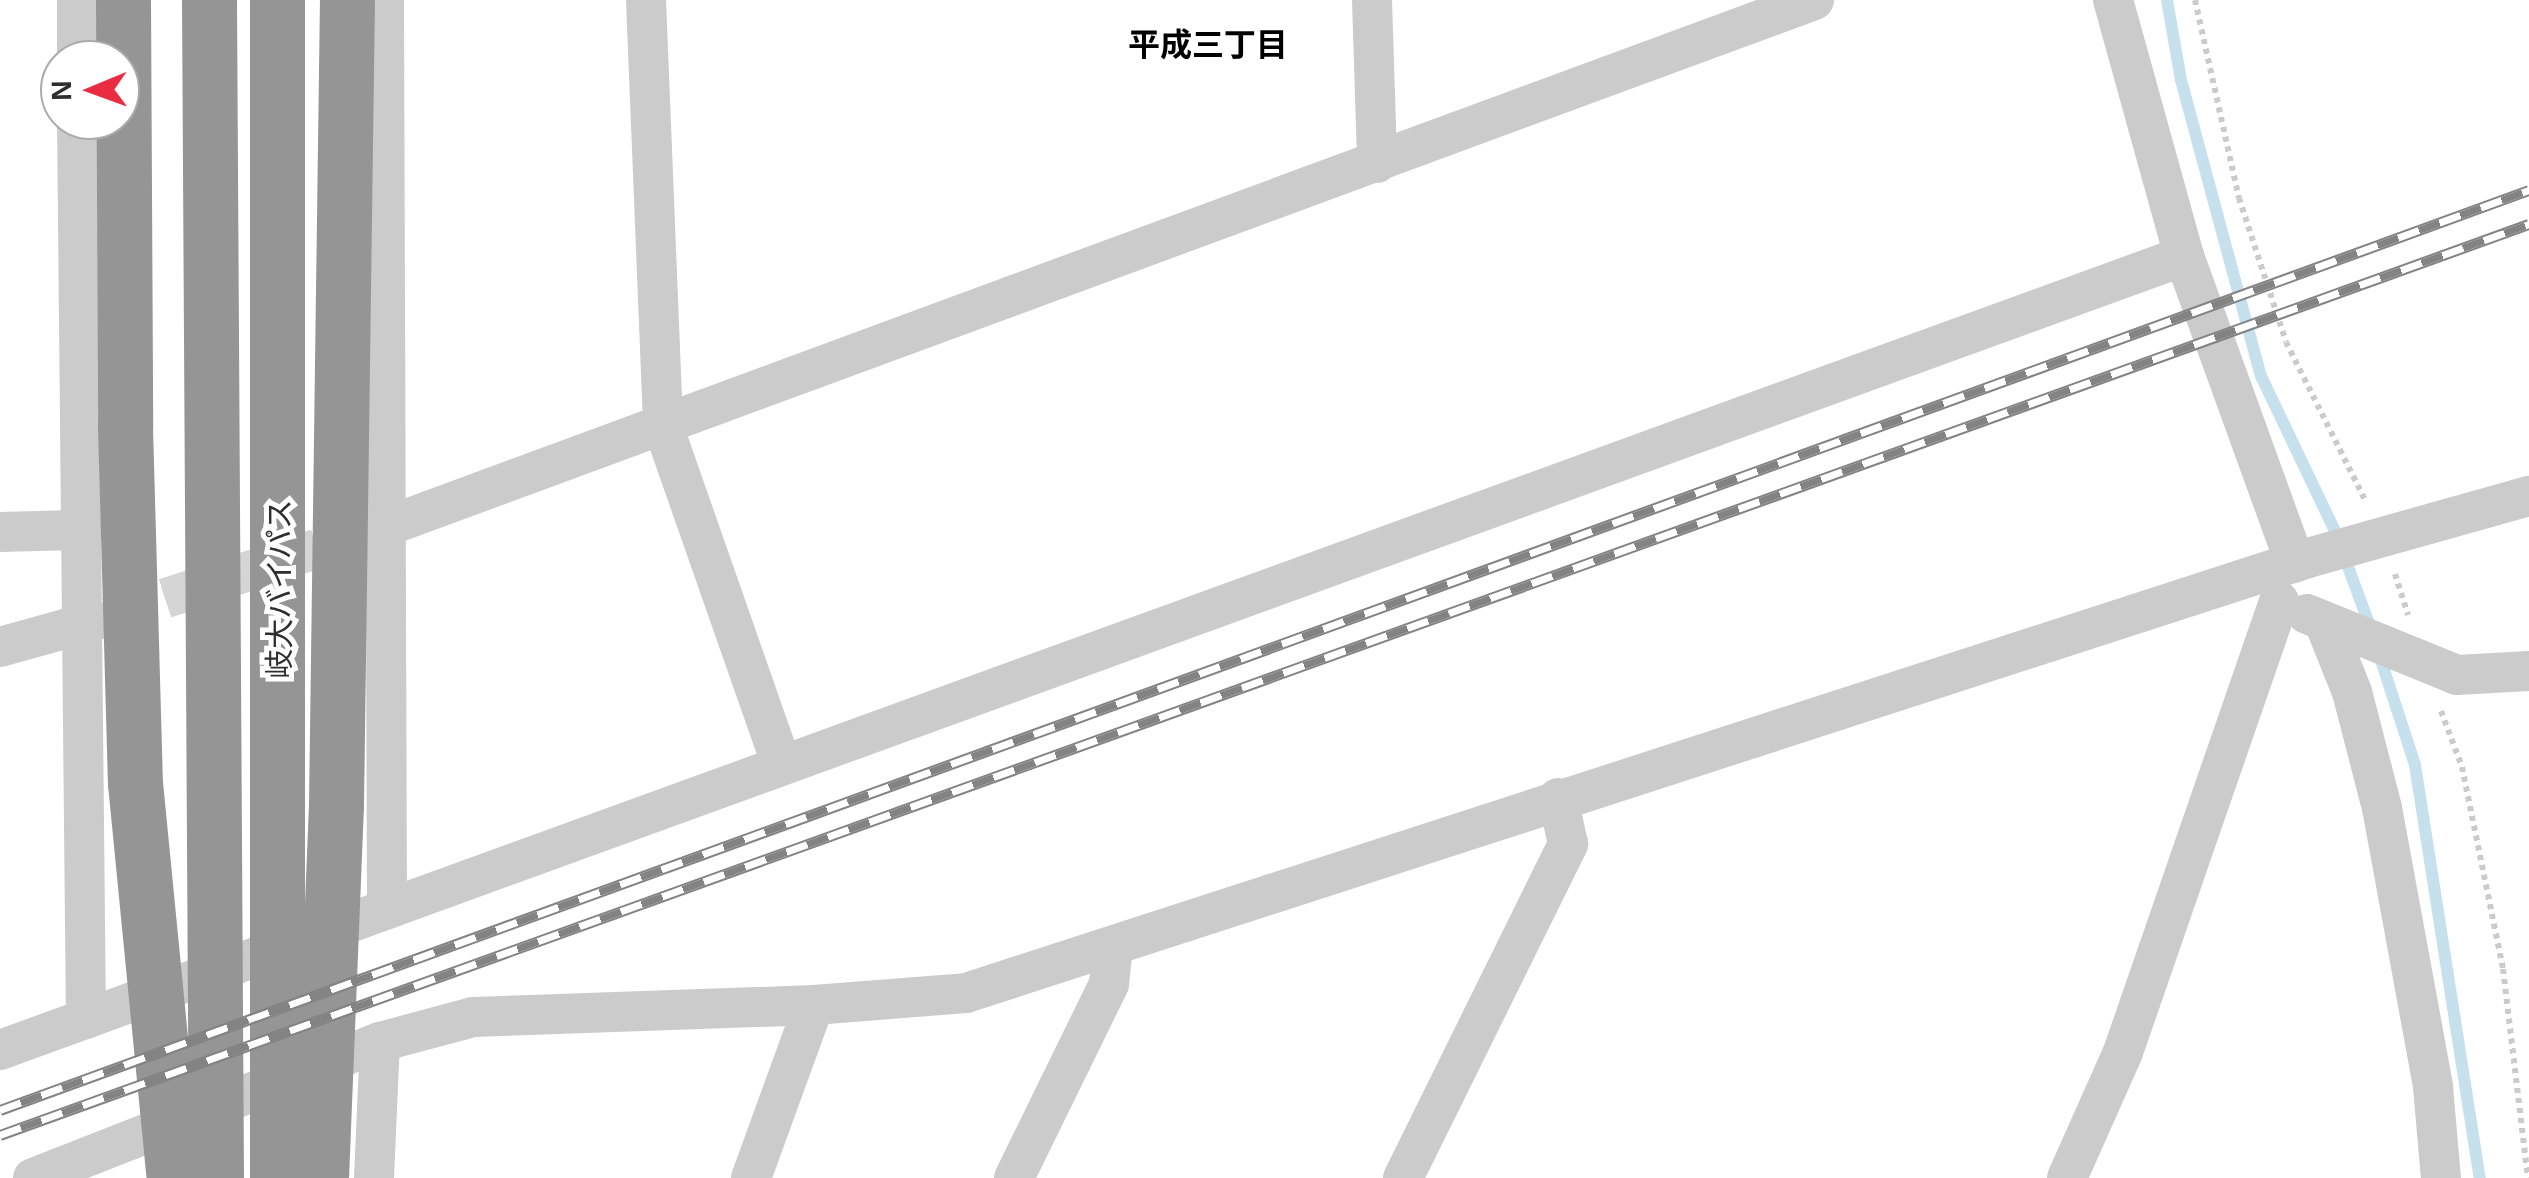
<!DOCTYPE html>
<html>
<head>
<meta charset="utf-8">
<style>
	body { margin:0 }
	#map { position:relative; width:2529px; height:1178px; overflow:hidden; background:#fff; font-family:Helvetica,"Noto Sans JP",sans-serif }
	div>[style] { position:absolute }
	.stream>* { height:12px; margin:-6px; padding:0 6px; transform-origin:6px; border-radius:6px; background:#c7e0ed }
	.minor-tunnel>* { height:40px; margin-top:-20px; transform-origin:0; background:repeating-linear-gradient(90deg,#d5d5d5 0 40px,transparent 0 60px) }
	.path>* { height:6px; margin-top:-3px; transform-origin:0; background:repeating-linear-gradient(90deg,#cbcbcb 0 5px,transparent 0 10px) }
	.minor>* { height:40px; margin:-20px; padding:0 20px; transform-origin:20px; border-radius:20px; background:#cbcbcb }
	.highway>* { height:55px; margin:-27.5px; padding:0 27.5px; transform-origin:27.5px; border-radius:27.5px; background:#959595 }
	.rail>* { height:11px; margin-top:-5.5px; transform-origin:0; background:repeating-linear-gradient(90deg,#fff 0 22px,#838383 0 44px); box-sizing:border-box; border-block:2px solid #838383 }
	span { translate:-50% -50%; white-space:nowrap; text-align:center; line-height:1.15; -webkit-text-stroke:10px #fff; paint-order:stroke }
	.street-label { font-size:30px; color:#2e2e2e }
	.neighbourhood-label { font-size:32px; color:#000; font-weight:700 }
	.north { position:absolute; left:40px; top:40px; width:100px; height:100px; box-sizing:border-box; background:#fff; border:2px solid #ababab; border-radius:50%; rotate:269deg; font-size:28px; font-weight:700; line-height:40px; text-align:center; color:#2e2e2e }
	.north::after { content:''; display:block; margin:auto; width:35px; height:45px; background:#ea2c43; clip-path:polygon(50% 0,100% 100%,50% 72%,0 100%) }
</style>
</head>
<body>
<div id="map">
	<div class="stream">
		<i style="left:2167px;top:0;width:81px;rotate:80.1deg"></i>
		<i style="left:2181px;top:80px;width:307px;rotate:74.9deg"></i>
		<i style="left:2261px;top:376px;width:170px;rotate:64.5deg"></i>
		<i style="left:2334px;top:529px;width:110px;rotate:69.7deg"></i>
		<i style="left:2378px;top:651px;width:120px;rotate:72deg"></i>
		<i style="left:2415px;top:765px;width:418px;rotate:81.1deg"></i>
	</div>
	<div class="minor-tunnel">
		<i style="left:108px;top:617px;width:267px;rotate:-18.1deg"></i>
	</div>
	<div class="path">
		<i style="left:2195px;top:0;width:203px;rotate:77.5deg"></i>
		<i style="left:2239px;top:198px;width:151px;rotate:71.9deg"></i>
		<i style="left:2286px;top:342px;width:179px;rotate:63.4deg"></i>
		<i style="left:2395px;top:574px;width:43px;rotate:72.4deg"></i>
		<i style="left:2441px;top:711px;width:60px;rotate:69.4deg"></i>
		<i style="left:2462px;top:767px;width:206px;rotate:78.5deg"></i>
		<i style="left:2503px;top:969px;width:210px;rotate:83.2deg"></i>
	</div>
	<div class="minor">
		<i style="left:384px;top:0;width:909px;rotate:89.81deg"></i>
		<i style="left:646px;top:0;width:426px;rotate:87.7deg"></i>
		<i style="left:663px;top:426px;width:359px;rotate:70.7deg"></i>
		<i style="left:1372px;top:0;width:163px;rotate:88.2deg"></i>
		<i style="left:2113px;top:0;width:266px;rotate:74.5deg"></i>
		<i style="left:2184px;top:256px;width:326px;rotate:70.1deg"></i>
		<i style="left:77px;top:60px;width:60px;rotate:-90deg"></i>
		<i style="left:77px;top:120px;width:899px;rotate:89.43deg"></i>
		<i style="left:385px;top:527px;width:1523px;rotate:-20.24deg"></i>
		<i style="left:0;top:532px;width:76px;rotate:-1.5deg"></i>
		<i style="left:2307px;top:614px;width:162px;rotate:22.1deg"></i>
		<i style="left:2457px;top:675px;width:72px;rotate:-3.2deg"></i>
		<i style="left:2324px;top:622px;width:75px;rotate:68.2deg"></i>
		<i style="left:2352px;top:692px;width:120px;rotate:75.5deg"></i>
		<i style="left:2382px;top:808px;width:284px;rotate:79.6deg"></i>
		<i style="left:2433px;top:1087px;width:91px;rotate:85deg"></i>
		<i style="left:0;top:647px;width:98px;rotate:-15.5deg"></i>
		<i style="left:0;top:1050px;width:2324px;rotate:-19.98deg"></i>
		<i style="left:33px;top:1178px;width:373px;rotate:-21.4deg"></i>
		<i style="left:380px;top:1042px;width:96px;rotate:-15deg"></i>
		<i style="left:473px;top:1017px;width:341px;rotate:-2deg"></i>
		<i style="left:814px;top:1005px;width:152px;rotate:-4.5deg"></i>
		<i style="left:966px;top:993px;width:1411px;rotate:-17.96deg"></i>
		<i style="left:2308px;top:558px;width:230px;rotate:-15.7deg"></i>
		<i style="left:374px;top:1178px;width:136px;rotate:-87.5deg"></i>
		<i style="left:751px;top:1178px;width:184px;rotate:-70deg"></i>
		<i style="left:1014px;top:1178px;width:216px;rotate:-63.9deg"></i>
		<i style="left:1109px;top:984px;width:36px;rotate:-84deg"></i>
		<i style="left:1403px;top:1178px;width:373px;rotate:-63.7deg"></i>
		<i style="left:1568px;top:844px;width:47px;rotate:-102.3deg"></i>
		<i style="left:2067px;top:1178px;width:138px;rotate:-66deg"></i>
		<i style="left:2123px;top:1052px;width:477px;rotate:-70.9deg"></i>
	</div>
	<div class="highway">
		<i style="left:123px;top:0;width:427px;rotate:89.7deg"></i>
		<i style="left:125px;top:427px;width:356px;rotate:88.4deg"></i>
		<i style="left:135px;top:783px;width:397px;rotate:84.4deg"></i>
		<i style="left:209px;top:0;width:1178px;rotate:89.66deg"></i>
		<i style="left:277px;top:0;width:1178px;rotate:90deg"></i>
		<i style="left:321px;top:1178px;width:373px;rotate:-87.7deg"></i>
		<i style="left:336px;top:805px;width:805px;rotate:-89.22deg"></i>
	</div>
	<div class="rail">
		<i style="left:0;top:1110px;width:2691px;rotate:-19.99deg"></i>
		<i style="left:0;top:1135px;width:2688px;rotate:-19.81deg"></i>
	</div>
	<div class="street-label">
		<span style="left:280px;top:589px;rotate:-90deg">岐大バイパス</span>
	</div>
	<div class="neighbourhood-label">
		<span style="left:1208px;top:45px">平成三丁目</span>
	</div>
	<div class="north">N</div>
</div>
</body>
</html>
